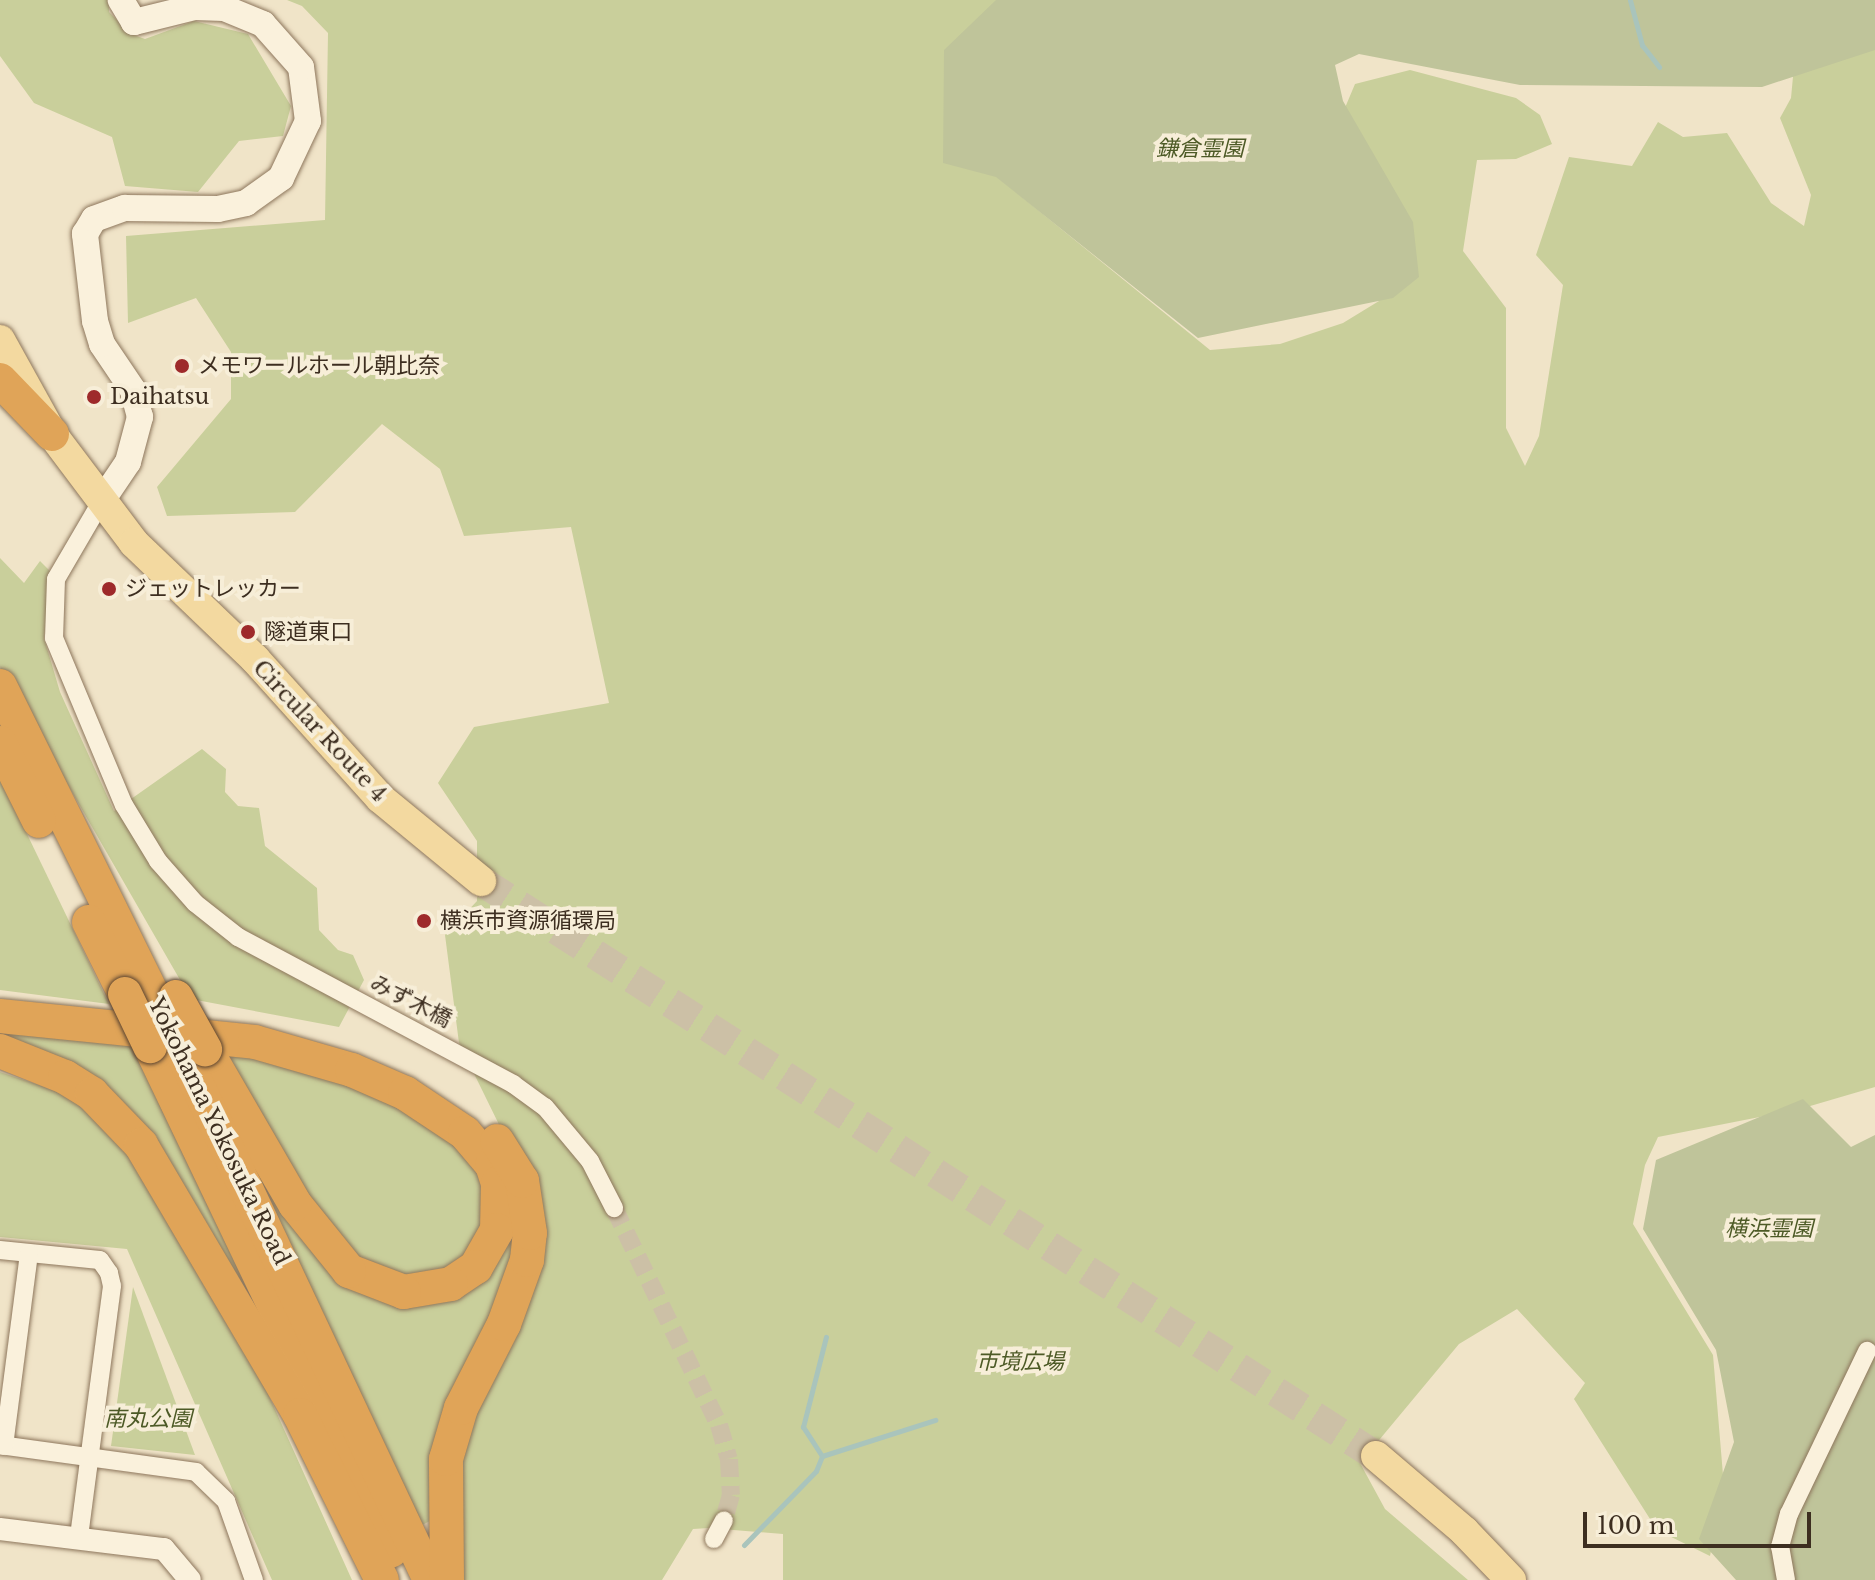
<!DOCTYPE html>
<html>
<head>
<meta charset="utf-8">
<style>
	body { margin:0 }
	#map { position:relative; width:1875px; height:1580px; overflow:hidden; background:#f0e4c8; font-family:"Libre Baskerville","Noto Sans JP",serif }
	div>[style] { position:absolute }
	.green>* { inset:0; background:#c9cf9b }
	.cemetery>* { inset:0; background:#bfc49a }
	.stream>* { height:5px; margin:-2.5px; padding:0 2.5px; transform-origin:2.5px; border-radius:2.5px; background:#a9c4bc }
	.minor-tunnel>* { height:18px; margin-top:-9px; transform-origin:0; background:repeating-linear-gradient(90deg,#ccc0a6 0 18px,transparent 0 27px) }
	.primary-tunnel>* { height:30px; margin-top:-15px; transform-origin:0; background:repeating-linear-gradient(90deg,#ccc0a6 0 30px,transparent 0 45px) }
	.roads { filter:drop-shadow(0 0 2px #8d765c) drop-shadow(0 0 2px #8d765c) }
	.minor>* { height:18px; margin:-9px; padding:0 9px; transform-origin:9px; border-radius:9px; background:#faf1dc }
	.tertiary>* { height:22px; margin:-11px; padding:0 11px; transform-origin:11px; border-radius:11px; background:#faf1dc }
	.secondary>* { height:26px; margin:-13px; padding:0 13px; transform-origin:13px; border-radius:13px; background:#faf1dc }
	.primary>* { height:30px; margin:-15px; padding:0 15px; transform-origin:15px; border-radius:15px; background:#f3d9a0 }
	.motorway>* { height:34px; margin:-17px; padding:0 17px; transform-origin:17px; border-radius:17px; background:#e0a458 }
	.bridges { filter:drop-shadow(0 0 2px #5b4430) drop-shadow(0 0 2px #5b4430) }
	.motorway-bridge>* { height:34px; margin:-17px; padding:0 17px; transform-origin:17px; border-radius:17px; background:#e0a458 }
	.dots>* { width:22px; height:22px; translate:-50% -50%; box-sizing:border-box; border:4px solid #f7eed8; border-radius:50% }
	span { translate:-50% -50%; white-space:nowrap; text-align:center; line-height:1.15; -webkit-text-stroke:8px #f7eed8; paint-order:stroke }
	.park-label { font-size:22px; color:#4d5a26; font-style:italic }
	.poi-label { font-size:22px; color:#3d2e20 }
	.left { translate:0 -50%; text-align:left }
	.street-label { font-size:22px; color:#3d2e20 }
	.scale { position:absolute; left:1583px; top:1512px; width:228px; height:36px; box-sizing:border-box; border:4px solid #3d2e20; border-top:0; padding-left:10px; font-size:24px; line-height:28px; white-space:nowrap; color:#3d2e20; -webkit-text-stroke:6px #f7eed8; paint-order:stroke }
</style>
</head>
<body>
<div id="map">
	<div class="green">
		<i style="clip-path:polygon(0 0,109px 0,109px 12px,131px 34px,145px 39px,194px 21px,248px 34px,291px 106px,283px 136px,239px 141px,198px 192px,125px 186px,112px 137px,34px 103px,0 56px)"></i>
		<i style="clip-path:polygon(287px 0,1005px 0,985px 167px,1210px 350px,1280px 344px,1343px 323px,1379px 301px,1353px 257px,1323px 160px,1355px 84px,1410px 70px,1516px 98px,1540px 115px,1552px 144px,1516px 159px,1477px 160px,1463px 251px,1506px 308px,1506px 428px,1525px 466px,1539px 436px,1563px 285px,1536px 255px,1569px 157px,1632px 166px,1658px 122px,1683px 137px,1727px 133px,1771px 203px,1804px 226px,1811px 195px,1780px 118px,1791px 98px,1794px 66px,1875px 24px,1875px 1087px,1800px 1109px,1658px 1137px,1645px 1165px,1633px 1224px,1713px 1355px,1724px 1487px,1710px 1556px,1657px 1530px,1574px 1399px,1585px 1383px,1517px 1309px,1459px 1344px,1360px 1463px,1385px 1509px,1468px 1580px,783px 1580px,783px 1534px,709px 1528px,693px 1529px,662px 1580px,454px 1580px,465px 1437px,537px 1202px,459px 1043px,445px 935px,477px 901px,477px 841px,438px 783px,474px 727px,609px 703px,571px 527px,464px 536px,440px 469px,382px 424px,295px 512px,167px 516px,157px 487px,231px 399px,231px 352px,196px 298px,128px 323px,126px 236px,325px 220px,328px 33px,302px 6px)"></i>
		<i style="clip-path:polygon(0 558px,24px 583px,40px 561px,52px 573px,44px 638px,60px 692px,114px 811px,202px 749px,226px 769px,225px 792px,238px 806px,259px 808px,265px 846px,317px 888px,319px 930px,338px 950px,353px 955px,364px 980px,339px 1027px,191px 999px,0 667px)"></i>
		<i style="clip-path:polygon(0 778px,109px 1004px,0 990px)"></i>
		<i style="clip-path:polygon(0 1025px,129px 1037px,307px 1400px,139px 1127px,0 1043px)"></i>
		<i style="clip-path:polygon(216px 1047px,315px 1069px,463px 1139px,494px 1192px,462px 1272px,384px 1281px,326px 1233px)"></i>
		<i style="clip-path:polygon(201px 1062px,328px 1266px,452px 1297px,510px 1212px,523px 1234px,436px 1518px,422px 1525px)"></i>
		<i style="clip-path:polygon(0 1072px,63px 1093px,114px 1134px,227px 1303px,352px 1580px,272px 1580px,127px 1249px,0 1237px)"></i>
		<i style="clip-path:polygon(133px 1287px,195px 1455px,111px 1446px)"></i>
	</div>
	<div class="cemetery">
		<i style="clip-path:polygon(996px 0,1875px 0,1875px 50px,1762px 87px,1520px 85px,1359px 54px,1335px 65px,1343px 101px,1413px 222px,1419px 277px,1393px 298px,1198px 338px,996px 177px,943px 163px,944px 50px)"></i>
		<i style="clip-path:polygon(1803px 1099px,1851px 1147px,1875px 1135px,1875px 1580px,1736px 1580px,1699px 1539px,1734px 1442px,1716px 1350px,1643px 1229px,1656px 1160px)"></i>
	</div>
	<div class="stream">
		<i style="left:1630px;top:0;width:47px;rotate:75.1deg"></i>
		<i style="left:1642px;top:45px;width:28px;rotate:52deg"></i>
		<i style="left:822px;top:1456px;width:35px;rotate:-123deg"></i>
		<i style="left:803px;top:1427px;width:93px;rotate:-75.7deg"></i>
		<i style="left:744px;top:1545px;width:103px;rotate:-45.8deg"></i>
		<i style="left:816px;top:1471px;width:16px;rotate:-68deg"></i>
		<i style="left:822px;top:1456px;width:119px;rotate:-17.7deg"></i>
	</div>
	<div class="minor-tunnel">
		<i style="left:614px;top:1208px;width:241px;rotate:64.2deg"></i>
		<i style="left:719px;top:1425px;width:35px;rotate:74deg"></i>
		<i style="left:729px;top:1459px;width:36px;rotate:87deg"></i>
		<i style="left:731px;top:1495px;width:26px;rotate:106deg"></i>
	</div>
	<div class="primary-tunnel">
		<i style="left:481px;top:881px;width:1064px;rotate:32.72deg"></i>
	</div>
	<div class="roads">
		<div class="minor">
			<i style="left:101px;top:502px;width:89px;rotate:120.3deg"></i>
			<i style="left:56px;top:579px;width:59px;rotate:91.9deg"></i>
			<i style="left:54px;top:638px;width:181px;rotate:67.3deg"></i>
			<i style="left:124px;top:805px;width:66px;rotate:58.7deg"></i>
			<i style="left:158px;top:861px;width:56px;rotate:48.6deg"></i>
			<i style="left:195px;top:903px;width:55px;rotate:38.3deg"></i>
			<i style="left:238px;top:937px;width:312px;rotate:28.1deg"></i>
			<i style="left:513px;top:1084px;width:39px;rotate:36deg"></i>
			<i style="left:545px;top:1107px;width:70px;rotate:50.2deg"></i>
			<i style="left:590px;top:1161px;width:53px;rotate:62.9deg"></i>
			<i style="left:0;top:1250px;width:100px;rotate:5.7deg"></i>
			<i style="left:100px;top:1260px;width:16px;rotate:55deg"></i>
			<i style="left:109px;top:1273px;width:13px;rotate:77deg"></i>
			<i style="left:112px;top:1286px;width:254px;rotate:97.5deg"></i>
			<i style="left:0;top:1445px;width:198px;rotate:7.8deg"></i>
			<i style="left:196px;top:1472px;width:42px;rotate:44deg"></i>
			<i style="left:226px;top:1501px;width:84px;rotate:70.5deg"></i>
			<i style="left:4px;top:1446px;width:194px;rotate:-82.6deg"></i>
			<i style="left:714px;top:1539px;width:21px;rotate:-62deg"></i>
			<i style="left:1786px;top:1580px;width:34px;rotate:-100deg"></i>
			<i style="left:1780px;top:1547px;width:34px;rotate:-75deg"></i>
			<i style="left:1789px;top:1514px;width:181px;rotate:-64.4deg"></i>
		</div>
		<div class="tertiary">
			<i style="left:0;top:1529px;width:165px;rotate:7deg"></i>
			<i style="left:164px;top:1549px;width:40px;rotate:50deg"></i>
		</div>
		<div class="secondary">
			<i style="left:101px;top:502px;width:48px;rotate:-56deg"></i>
			<i style="left:128px;top:462px;width:47px;rotate:-75.1deg"></i>
			<i style="left:140px;top:417px;width:28px;rotate:-105deg"></i>
			<i style="left:133px;top:390px;width:55px;rotate:-124deg"></i>
			<i style="left:102px;top:344px;width:24px;rotate:-107deg"></i>
			<i style="left:95px;top:321px;width:88px;rotate:-96.6deg"></i>
			<i style="left:85px;top:234px;width:17px;rotate:-59deg"></i>
			<i style="left:94px;top:219px;width:33px;rotate:-20deg"></i>
			<i style="left:125px;top:208px;width:93px;rotate:0.6deg"></i>
			<i style="left:218px;top:209px;width:29px;rotate:-12deg"></i>
			<i style="left:246px;top:203px;width:43px;rotate:-35.5deg"></i>
			<i style="left:281px;top:178px;width:63px;rotate:-64.7deg"></i>
			<i style="left:308px;top:121px;width:54px;rotate:-97.4deg"></i>
			<i style="left:301px;top:67px;width:57px;rotate:-131.5deg"></i>
			<i style="left:263px;top:24px;width:42px;rotate:-157.7deg"></i>
			<i style="left:224px;top:8px;width:29px;rotate:-178deg"></i>
			<i style="left:195px;top:7px;width:63px;rotate:166.2deg"></i>
			<i style="left:134px;top:22px;width:26px;rotate:-121deg"></i>
		</div>
		<div class="primary">
			<i style="left:0;top:340px;width:107px;rotate:61deg"></i>
			<i style="left:52px;top:434px;width:136px;rotate:53deg"></i>
			<i style="left:134px;top:543px;width:168px;rotate:43.8deg"></i>
			<i style="left:255px;top:659px;width:187px;rotate:48deg"></i>
			<i style="left:380px;top:798px;width:131px;rotate:39.4deg"></i>
			<i style="left:1376px;top:1456px;width:116px;rotate:40.4deg"></i>
			<i style="left:1464px;top:1531px;width:68px;rotate:46.2deg"></i>
		</div>
		<div class="motorway">
			<i style="left:0;top:380px;width:75px;rotate:46.1deg"></i>
			<i style="left:0;top:686px;width:345px;rotate:63.7deg"></i>
			<i style="left:0;top:743px;width:87px;rotate:63.4deg"></i>
			<i style="left:89px;top:922px;width:80px;rotate:63.4deg"></i>
			<i style="left:0;top:1016px;width:256px;rotate:5.8deg"></i>
			<i style="left:255px;top:1042px;width:101px;rotate:16.1deg"></i>
			<i style="left:352px;top:1070px;width:58px;rotate:23.5deg"></i>
			<i style="left:405px;top:1093px;width:72px;rotate:33.7deg"></i>
			<i style="left:465px;top:1133px;width:42px;rotate:49.8deg"></i>
			<i style="left:492px;top:1165px;width:19px;rotate:72deg"></i>
			<i style="left:498px;top:1183px;width:47px;rotate:91.2deg"></i>
			<i style="left:497px;top:1230px;width:43px;rotate:119.6deg"></i>
			<i style="left:476px;top:1267px;width:30px;rotate:146deg"></i>
			<i style="left:451px;top:1284px;width:48px;rotate:170.3deg"></i>
			<i style="left:404px;top:1292px;width:59px;rotate:-159.1deg"></i>
			<i style="left:349px;top:1271px;width:86px;rotate:-128.9deg"></i>
			<i style="left:295px;top:1204px;width:179px;rotate:-120.1deg"></i>
			<i style="left:150px;top:1046px;width:559px;rotate:64.44deg"></i>
			<i style="left:179px;top:1046px;width:590px;rotate:64.82deg"></i>
			<i style="left:0;top:1051px;width:70px;rotate:21.8deg"></i>
			<i style="left:65px;top:1077px;width:32px;rotate:32deg"></i>
			<i style="left:92px;top:1094px;width:71px;rotate:46.1deg"></i>
			<i style="left:141px;top:1145px;width:313px;rotate:59.5deg"></i>
			<i style="left:300px;top:1415px;width:184px;rotate:63.6deg"></i>
			<i style="left:447px;top:1580px;width:121px;rotate:-90.5deg"></i>
			<i style="left:446px;top:1459px;width:53px;rotate:-73.6deg"></i>
			<i style="left:461px;top:1408px;width:94px;rotate:-62.9deg"></i>
			<i style="left:504px;top:1324px;width:68px;rotate:-70.2deg"></i>
			<i style="left:527px;top:1260px;width:27px;rotate:-84deg"></i>
			<i style="left:530px;top:1233px;width:53px;rotate:-98.7deg"></i>
			<i style="left:522px;top:1181px;width:47px;rotate:-122deg"></i>
		</div>
	</div>
	<div class="bridges">
		<div class="motorway-bridge">
			<i style="left:125px;top:994px;width:58px;rotate:64.3deg"></i>
			<i style="left:176px;top:997px;width:60px;rotate:60.9deg"></i>
		</div>
	</div>
	<div class="dots">
		<i style="left:182px;top:366px;background:#9e2a2b"></i>
		<i style="left:94px;top:397px;background:#9e2a2b"></i>
		<i style="left:109px;top:589px;background:#9e2a2b"></i>
		<i style="left:248px;top:632px;background:#9e2a2b"></i>
		<i style="left:424px;top:921px;background:#9e2a2b"></i>
	</div>
	<div class="park-label">
		<span style="left:1200px;top:149px">鎌倉霊園</span>
		<span style="left:1769px;top:1229px">横浜霊園</span>
		<span style="left:1020px;top:1362px">市境広場</span>
		<span style="left:148px;top:1419px">南丸公園</span>
	</div>
	<div class="poi-label">
		<span class="left" style="left:198px;top:366px">メモワールホール朝比奈</span>
		<span class="left" style="left:110px;top:397px">Daihatsu</span>
		<span class="left" style="left:125px;top:589px">ジェットレッカー</span>
		<span class="left" style="left:264px;top:632px">隧道東口</span>
		<span class="left" style="left:440px;top:921px">横浜市資源循環局</span>
	</div>
	<div class="street-label">
		<span style="left:320px;top:731px;rotate:47deg">Circular Route 4</span>
		<span style="left:411px;top:1001px;rotate:27deg">みず木橋</span>
		<span style="left:219px;top:1131px;rotate:64deg">Yokohama Yokosuka Road</span>
	</div>
	<div class="scale">100 m</div>
</div>
</body>
</html>
